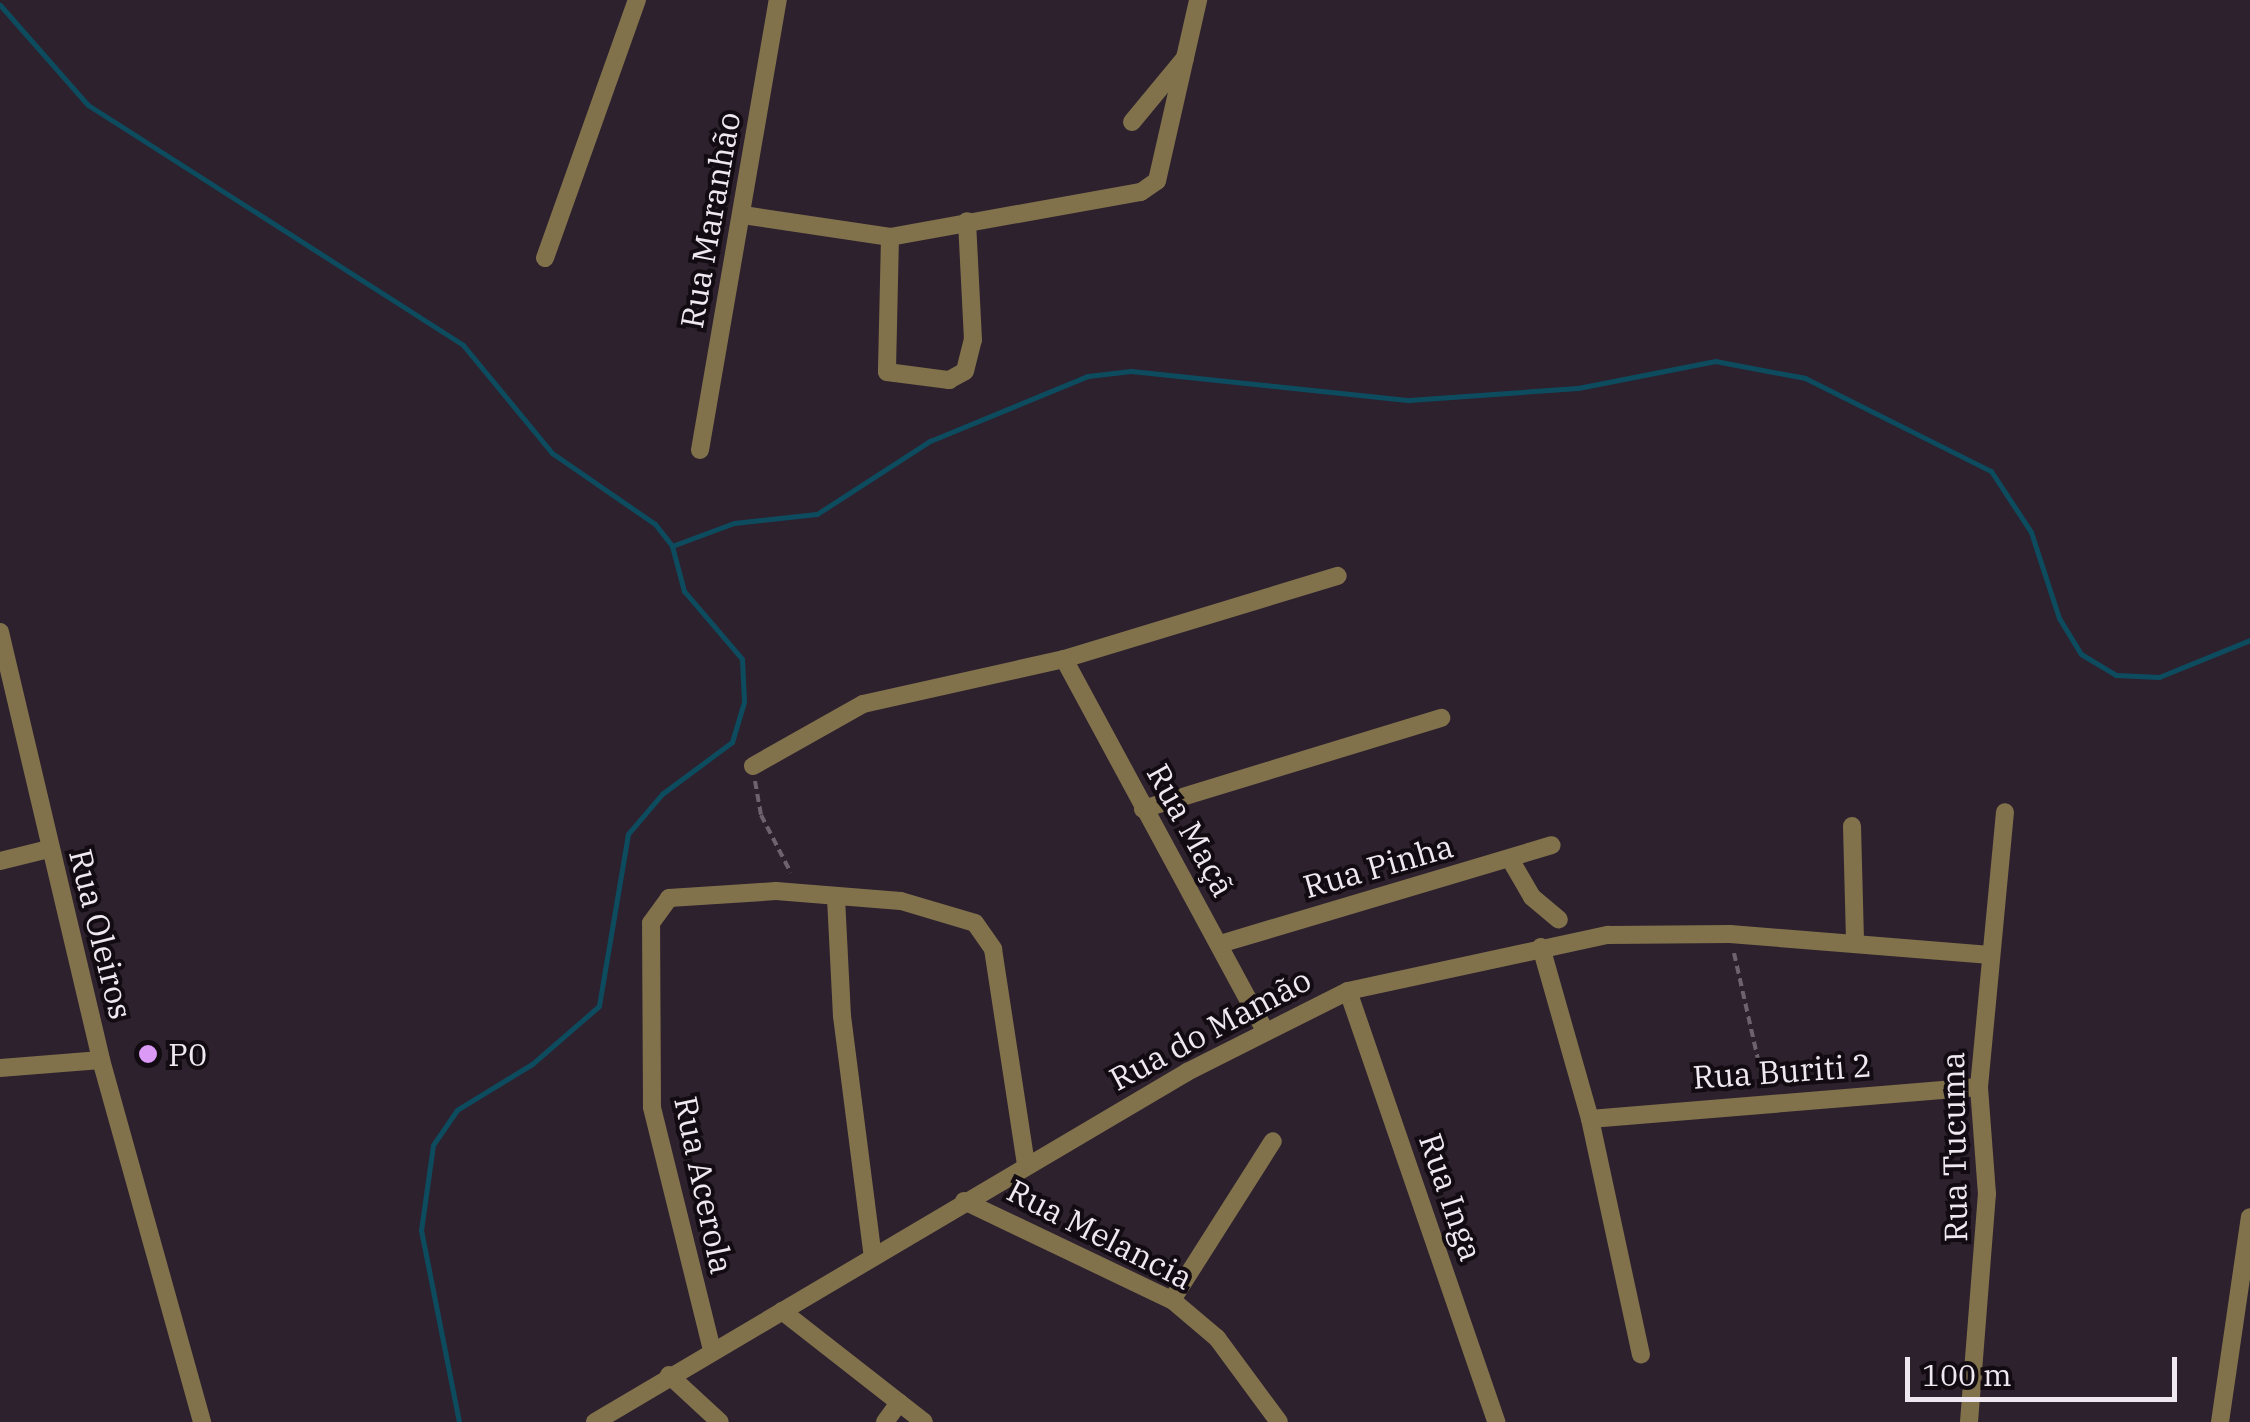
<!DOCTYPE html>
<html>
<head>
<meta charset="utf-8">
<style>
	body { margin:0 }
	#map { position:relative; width:2250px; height:1422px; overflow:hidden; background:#2d212e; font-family:"IBM Plex Serif",serif }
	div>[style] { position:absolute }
	.stream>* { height:5px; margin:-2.5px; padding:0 2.5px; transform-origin:2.5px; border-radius:2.5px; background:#0d4c5f }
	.path>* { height:4px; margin-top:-2px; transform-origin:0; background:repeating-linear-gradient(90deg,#6d626e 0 8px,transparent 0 13px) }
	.minor>* { height:18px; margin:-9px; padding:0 9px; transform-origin:9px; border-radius:9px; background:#81724c }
	.dots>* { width:28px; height:28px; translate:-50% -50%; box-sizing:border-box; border:5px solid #120c12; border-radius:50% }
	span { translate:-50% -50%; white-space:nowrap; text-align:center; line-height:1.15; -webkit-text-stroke:8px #120c12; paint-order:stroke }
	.street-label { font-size:32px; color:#f0e8f1 }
	.poi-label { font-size:32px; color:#f0e8f1 }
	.left { translate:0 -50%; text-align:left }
	.scale { position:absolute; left:1905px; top:1357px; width:272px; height:45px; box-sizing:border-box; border:5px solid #f0e8f1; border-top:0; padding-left:12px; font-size:30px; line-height:35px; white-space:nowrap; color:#f0e8f1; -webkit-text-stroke:8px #120c12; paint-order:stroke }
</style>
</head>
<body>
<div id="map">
	<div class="stream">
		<i style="left:0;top:5px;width:133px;rotate:48.7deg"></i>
		<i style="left:88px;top:105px;width:445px;rotate:32.6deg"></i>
		<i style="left:463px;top:345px;width:140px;rotate:50.5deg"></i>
		<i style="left:552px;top:453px;width:125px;rotate:34.6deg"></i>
		<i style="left:655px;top:524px;width:28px;rotate:52deg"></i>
		<i style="left:672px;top:546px;width:47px;rotate:75.1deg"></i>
		<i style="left:684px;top:591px;width:89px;rotate:49.5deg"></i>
		<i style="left:742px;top:659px;width:43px;rotate:87.3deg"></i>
		<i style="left:744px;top:702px;width:42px;rotate:106.7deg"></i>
		<i style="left:732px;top:742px;width:87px;rotate:143.4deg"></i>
		<i style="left:662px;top:794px;width:52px;rotate:130.4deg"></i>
		<i style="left:628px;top:834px;width:174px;rotate:99.6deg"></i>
		<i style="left:599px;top:1006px;width:89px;rotate:139.1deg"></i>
		<i style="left:532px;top:1064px;width:88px;rotate:148.5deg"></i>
		<i style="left:457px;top:1110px;width:42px;rotate:124.4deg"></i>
		<i style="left:433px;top:1145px;width:86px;rotate:98deg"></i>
		<i style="left:421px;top:1230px;width:196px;rotate:78.8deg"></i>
		<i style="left:672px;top:546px;width:66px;rotate:-20.4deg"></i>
		<i style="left:734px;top:523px;width:83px;rotate:-6.2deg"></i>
		<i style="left:817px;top:514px;width:135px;rotate:-32.9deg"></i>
		<i style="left:930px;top:441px;width:171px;rotate:-22.4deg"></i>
		<i style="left:1088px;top:376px;width:43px;rotate:-6.6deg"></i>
		<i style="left:1131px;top:371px;width:280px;rotate:6deg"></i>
		<i style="left:1409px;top:400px;width:169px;rotate:-4.1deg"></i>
		<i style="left:1578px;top:388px;width:140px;rotate:-11.1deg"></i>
		<i style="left:1715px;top:361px;width:92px;rotate:10.7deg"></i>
		<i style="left:1805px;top:378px;width:208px;rotate:26.6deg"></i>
		<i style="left:1991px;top:471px;width:73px;rotate:56.7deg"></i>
		<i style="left:2031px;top:532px;width:90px;rotate:72deg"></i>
		<i style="left:2059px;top:618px;width:42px;rotate:58.6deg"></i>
		<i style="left:2081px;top:654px;width:41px;rotate:31deg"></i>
		<i style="left:2116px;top:675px;width:43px;rotate:2.7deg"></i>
		<i style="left:2159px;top:677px;width:98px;rotate:-22.1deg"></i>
	</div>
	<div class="path">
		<i style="left:755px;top:781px;width:35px;rotate:80deg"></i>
		<i style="left:761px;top:815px;width:65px;rotate:62.7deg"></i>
		<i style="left:1734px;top:953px;width:136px;rotate:77.3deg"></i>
	</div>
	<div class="minor">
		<i style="left:1132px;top:122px;width:83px;rotate:-50.4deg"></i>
		<i style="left:743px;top:215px;width:149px;rotate:8.5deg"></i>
		<i style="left:890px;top:237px;width:255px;rotate:-10.2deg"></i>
		<i style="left:1141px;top:192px;width:19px;rotate:-35deg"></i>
		<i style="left:1157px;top:181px;width:186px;rotate:-77.2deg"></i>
		<i style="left:890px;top:237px;width:135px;rotate:91.3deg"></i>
		<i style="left:887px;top:372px;width:63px;rotate:7.4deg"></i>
		<i style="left:949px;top:380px;width:18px;rotate:-29deg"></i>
		<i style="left:965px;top:371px;width:32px;rotate:-76deg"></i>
		<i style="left:973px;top:340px;width:119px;rotate:-92.9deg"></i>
		<i style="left:545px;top:258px;width:274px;rotate:-70.4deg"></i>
		<i style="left:700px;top:450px;width:457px;rotate:-80.2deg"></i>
		<i style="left:0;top:632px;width:440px;rotate:76.7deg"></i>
		<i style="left:101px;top:1060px;width:376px;rotate:74.4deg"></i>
		<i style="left:1064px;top:659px;width:421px;rotate:61.6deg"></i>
		<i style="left:753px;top:766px;width:126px;rotate:-29.4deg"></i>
		<i style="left:863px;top:704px;width:206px;rotate:-12.6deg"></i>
		<i style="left:1064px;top:659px;width:286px;rotate:-16.9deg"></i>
		<i style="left:1143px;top:809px;width:312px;rotate:-17deg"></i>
		<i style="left:1852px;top:826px;width:116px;rotate:88.5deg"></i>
		<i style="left:1510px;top:859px;width:44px;rotate:59.9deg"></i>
		<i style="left:1532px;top:897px;width:35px;rotate:40deg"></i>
		<i style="left:0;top:861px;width:50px;rotate:-13.8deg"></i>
		<i style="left:836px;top:898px;width:118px;rotate:87.1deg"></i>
		<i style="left:842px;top:1016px;width:243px;rotate:82.7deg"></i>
		<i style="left:1220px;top:944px;width:346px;rotate:-16.6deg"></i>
		<i style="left:1541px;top:947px;width:179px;rotate:74.1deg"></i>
		<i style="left:1590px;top:1119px;width:241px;rotate:77.8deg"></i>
		<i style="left:1348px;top:991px;width:456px;rotate:71deg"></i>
		<i style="left:0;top:1068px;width:101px;rotate:-4.5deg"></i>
		<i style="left:1590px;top:1119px;width:390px;rotate:-4.7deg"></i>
		<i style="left:964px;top:1201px;width:230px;rotate:25.5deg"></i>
		<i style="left:1172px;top:1300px;width:59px;rotate:40.2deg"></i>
		<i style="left:1217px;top:1338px;width:104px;rotate:53.6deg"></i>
		<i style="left:1172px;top:1300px;width:188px;rotate:-57.6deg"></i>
		<i style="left:782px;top:1311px;width:180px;rotate:38deg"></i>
		<i style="left:712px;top:1350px;width:250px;rotate:-103.9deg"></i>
		<i style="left:652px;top:1107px;width:184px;rotate:-90.3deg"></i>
		<i style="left:651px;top:923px;width:31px;rotate:-54deg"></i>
		<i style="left:669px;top:898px;width:107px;rotate:-3.7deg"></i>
		<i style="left:776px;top:891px;width:125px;rotate:4.6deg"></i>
		<i style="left:901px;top:901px;width:77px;rotate:16.6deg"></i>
		<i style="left:975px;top:923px;width:32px;rotate:55deg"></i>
		<i style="left:993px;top:949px;width:219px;rotate:81.3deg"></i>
		<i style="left:669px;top:1375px;width:69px;rotate:42.7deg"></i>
		<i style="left:595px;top:1422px;width:688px;rotate:-30.59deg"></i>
		<i style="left:1187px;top:1072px;width:180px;rotate:-26.7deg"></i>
		<i style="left:1348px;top:991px;width:266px;rotate:-12.2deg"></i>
		<i style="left:1608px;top:935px;width:122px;rotate:-0.5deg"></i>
		<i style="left:1730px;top:934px;width:261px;rotate:4.6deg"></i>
		<i style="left:885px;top:1422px;width:24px;rotate:-54deg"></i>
		<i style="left:1969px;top:1422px;width:229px;rotate:-85.5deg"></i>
		<i style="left:1987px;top:1194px;width:107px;rotate:-94.3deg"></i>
		<i style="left:1979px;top:1087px;width:276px;rotate:-84.6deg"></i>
		<i style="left:2220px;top:1422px;width:207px;rotate:-81.7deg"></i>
	</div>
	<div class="dots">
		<i style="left:148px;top:1054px;background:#da9af6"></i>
	</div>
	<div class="street-label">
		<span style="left:710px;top:220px;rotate:-80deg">Rua Maranhão</span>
		<span style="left:1191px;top:830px;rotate:61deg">Rua Maçã</span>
		<span style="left:1378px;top:866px;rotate:-16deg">Rua Pinha</span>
		<span style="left:101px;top:934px;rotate:76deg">Rua Oleiros</span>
		<span style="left:1210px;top:1029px;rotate:-28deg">Rua do Mamão</span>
		<span style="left:1782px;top:1071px;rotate:-4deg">Rua Buriti 2</span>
		<span style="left:1954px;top:1147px;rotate:-91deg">Rua Tucuma</span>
		<span style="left:704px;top:1185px;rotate:78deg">Rua Acerola</span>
		<span style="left:1451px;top:1197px;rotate:71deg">Rua Inga</span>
		<span style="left:1100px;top:1234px;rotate:27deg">Rua Melancia</span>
	</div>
	<div class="poi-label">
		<span class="left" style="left:168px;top:1054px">P0</span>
	</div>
	<div class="scale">100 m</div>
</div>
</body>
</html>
